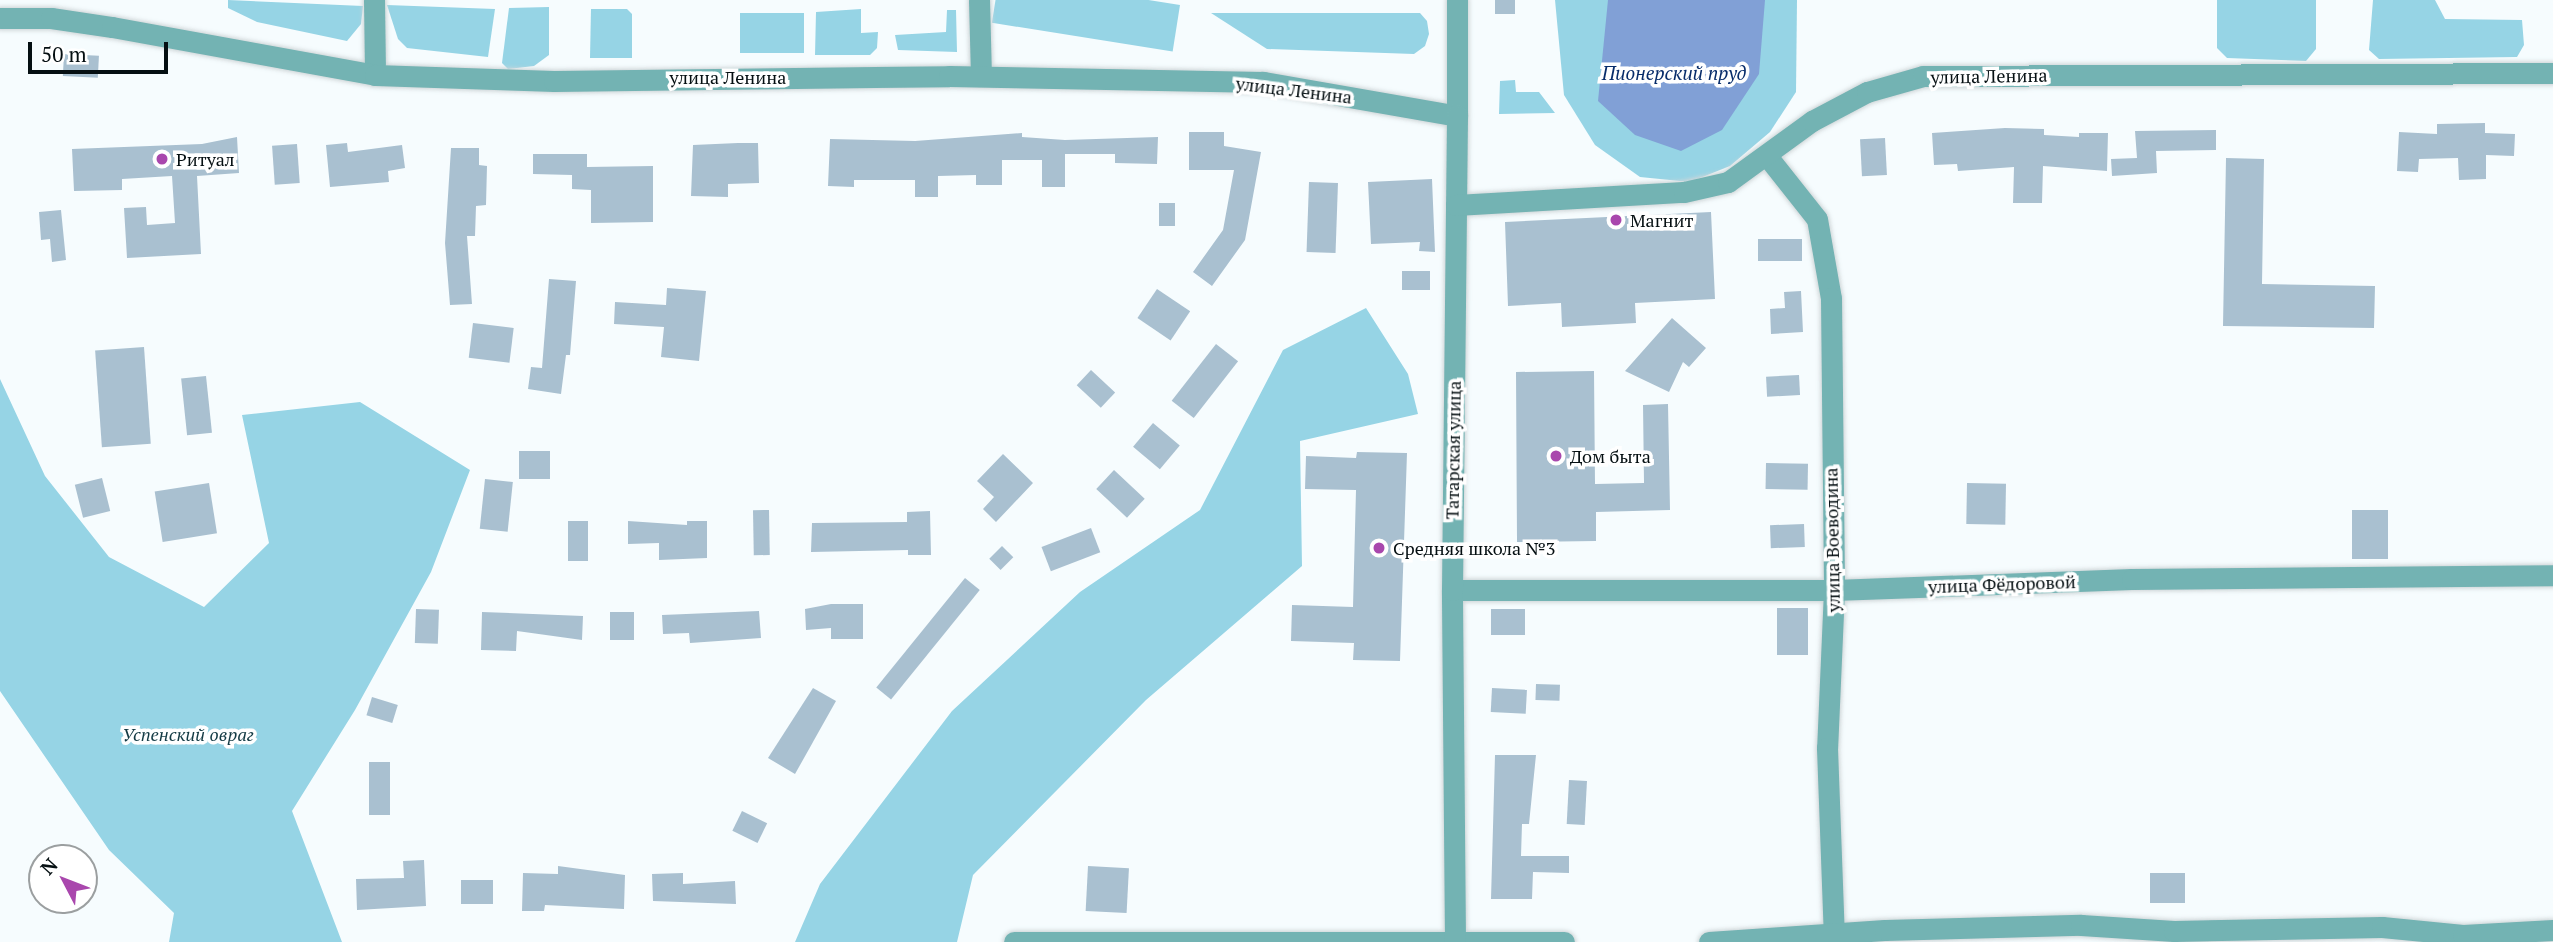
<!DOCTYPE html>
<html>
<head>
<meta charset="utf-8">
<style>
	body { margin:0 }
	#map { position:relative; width:2553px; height:942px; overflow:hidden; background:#f6fcfe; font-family:"PT Serif",serif }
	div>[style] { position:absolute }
	.green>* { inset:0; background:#96d4e5; transform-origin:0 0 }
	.water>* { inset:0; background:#81a0d6 }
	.building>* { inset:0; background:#a9c0d0; transform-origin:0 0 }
	.roads { filter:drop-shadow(0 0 2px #cfd6d8) drop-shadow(0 0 2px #cfd6d8) }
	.minor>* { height:21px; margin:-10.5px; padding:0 10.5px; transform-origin:10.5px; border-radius:10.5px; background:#73b3b3 }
	.tertiary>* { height:21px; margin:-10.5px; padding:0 10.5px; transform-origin:10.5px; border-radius:10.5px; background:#73b3b3 }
	.dots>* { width:19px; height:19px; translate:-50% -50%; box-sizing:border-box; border:4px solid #fff; border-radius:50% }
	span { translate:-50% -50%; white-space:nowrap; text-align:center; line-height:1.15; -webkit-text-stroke:7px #fff; paint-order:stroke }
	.street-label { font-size:18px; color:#050f12 }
	.poi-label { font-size:18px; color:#050f12 }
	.left { translate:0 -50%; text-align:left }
	.park-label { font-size:18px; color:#133a44; font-style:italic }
	.water-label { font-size:19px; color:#072c6a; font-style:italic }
	.north { position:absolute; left:28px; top:844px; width:70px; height:70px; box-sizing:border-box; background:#fff; border:2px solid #9b9fa0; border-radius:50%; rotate:312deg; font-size:19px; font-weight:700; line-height:28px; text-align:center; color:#050f12 }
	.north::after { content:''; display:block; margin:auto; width:24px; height:32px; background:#a947ad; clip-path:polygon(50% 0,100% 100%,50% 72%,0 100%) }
	.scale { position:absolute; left:28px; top:42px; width:140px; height:32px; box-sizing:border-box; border:4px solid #050f12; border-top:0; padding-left:9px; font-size:21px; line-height:24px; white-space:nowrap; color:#050f12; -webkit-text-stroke:5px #fff; paint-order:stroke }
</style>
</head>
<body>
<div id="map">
	<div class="green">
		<i style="clip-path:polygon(228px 0,363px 6px,361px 24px,347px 41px,257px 22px,228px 8px)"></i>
		<i style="clip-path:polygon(1555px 0,1797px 0,1796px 92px,1770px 132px,1730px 166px,1690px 182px,1640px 177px,1595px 145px,1564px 95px)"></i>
		<i style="clip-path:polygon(2217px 0,2316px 0,2316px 49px,2306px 61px,2227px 58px,2217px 48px)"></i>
		<i style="clip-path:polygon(2373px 0,2435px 0,2445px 19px,2522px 20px,2524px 45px,2517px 57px,2379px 59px,2369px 50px)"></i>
		<i style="clip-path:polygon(387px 5px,495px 9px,488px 57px,407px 48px,398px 39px)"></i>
		<i style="left:1180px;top:5px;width:47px;height:183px;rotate:99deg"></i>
		<i style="clip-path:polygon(549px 7px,549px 55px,534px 66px,508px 69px,502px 63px,509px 8px)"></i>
		<i style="clip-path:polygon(591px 9px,627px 9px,632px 14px,632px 58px,590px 58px)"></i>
		<i style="clip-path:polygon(861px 9px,861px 33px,878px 32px,877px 48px,870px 55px,815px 55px,816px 12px)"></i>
		<i style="clip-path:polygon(947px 10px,956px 10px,957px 52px,898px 50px,895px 35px,946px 32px)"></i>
		<i style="left:804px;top:13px;width:40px;height:64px;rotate:90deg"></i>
		<i style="clip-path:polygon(1211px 13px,1420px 13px,1427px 21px,1429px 34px,1425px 46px,1414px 54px,1267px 49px)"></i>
		<i style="clip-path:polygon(1515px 80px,1516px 92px,1539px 92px,1555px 113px,1499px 114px,1500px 81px)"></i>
		<i style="clip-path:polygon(1366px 308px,1408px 374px,1418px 414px,1300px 441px,1302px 566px,1146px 700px,973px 875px,957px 942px,795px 942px,820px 884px,952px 711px,1080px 592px,1200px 510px,1283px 350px)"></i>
		<i style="clip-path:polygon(0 379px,45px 476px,109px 557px,204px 607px,269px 543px,242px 415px,360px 402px,470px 470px,431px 572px,355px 710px,292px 811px,342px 942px,169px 942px,174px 913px,109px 850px,0 691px)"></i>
	</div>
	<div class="water">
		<i style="clip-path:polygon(1608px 0,1765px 0,1759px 74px,1722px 130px,1681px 151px,1635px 135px,1598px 101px)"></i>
	</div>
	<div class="building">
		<i style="left:1495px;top:0;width:20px;height:14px"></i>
		<i style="left:64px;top:54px;width:35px;height:22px;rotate:3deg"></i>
		<i style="clip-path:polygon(2485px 123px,2485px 133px,2515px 134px,2514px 156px,2486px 155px,2486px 179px,2459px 180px,2458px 158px,2419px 159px,2418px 172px,2397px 171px,2399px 132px,2437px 134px,2437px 124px)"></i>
		<i style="clip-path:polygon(2005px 128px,2044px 129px,2044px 135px,2079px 137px,2079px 133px,2108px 133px,2107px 171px,2043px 166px,2042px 203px,2013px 203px,2014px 167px,1958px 171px,1957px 164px,1934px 165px,1932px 133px)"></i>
		<i style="clip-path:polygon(2216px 130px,2216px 150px,2156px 151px,2157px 173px,2112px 176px,2111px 159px,2137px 158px,2135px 131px)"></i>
		<i style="clip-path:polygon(1189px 132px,1224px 132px,1224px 146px,1261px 152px,1245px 240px,1212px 286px,1193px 272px,1223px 230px,1234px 170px,1189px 170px)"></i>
		<i style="clip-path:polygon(1022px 133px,1022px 137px,1065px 140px,1158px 137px,1157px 164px,1115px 163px,1115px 154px,1065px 154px,1065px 187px,1042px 187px,1042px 160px,1002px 160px,1002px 185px,976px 185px,976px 175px,938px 176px,938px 197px,915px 197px,915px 180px,854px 180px,854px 187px,828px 186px,830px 139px,915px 141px)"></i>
		<i style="clip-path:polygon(237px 137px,239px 173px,197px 176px,201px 254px,127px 258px,124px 208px,146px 207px,147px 225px,175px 223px,172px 176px,122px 179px,122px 190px,74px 191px,72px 149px,202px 144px)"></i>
		<i style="left:1885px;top:138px;width:37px;height:25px;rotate:87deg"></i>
		<i style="clip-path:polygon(347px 143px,348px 152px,402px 145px,405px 168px,388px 171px,389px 182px,330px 187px,326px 145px)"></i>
		<i style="clip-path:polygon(738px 143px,758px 143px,759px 183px,728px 184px,728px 197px,691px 196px,693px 145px)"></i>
		<i style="left:297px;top:144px;width:39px;height:25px;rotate:86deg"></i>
		<i style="clip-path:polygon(451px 148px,479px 148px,479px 165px,487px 166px,486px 205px,476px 206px,475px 236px,467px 236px,472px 304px,450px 305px,445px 243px)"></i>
		<i style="clip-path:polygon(533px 154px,587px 154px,587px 167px,653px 166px,653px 222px,591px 223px,591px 190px,572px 189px,572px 175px,533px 174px)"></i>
		<i style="clip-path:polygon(2226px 158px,2264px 159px,2262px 284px,2375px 286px,2374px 328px,2223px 326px)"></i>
		<i style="clip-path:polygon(1432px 179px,1435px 252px,1419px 251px,1420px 242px,1371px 244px,1368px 182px)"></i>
		<i style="left:1309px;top:182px;width:29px;height:70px;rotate:2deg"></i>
		<i style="left:1159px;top:203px;width:16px;height:23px"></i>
		<i style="clip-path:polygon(61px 210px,66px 260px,52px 262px,50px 239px,41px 240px,39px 212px)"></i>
		<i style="clip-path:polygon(1711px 212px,1715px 299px,1635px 303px,1636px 323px,1562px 327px,1561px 303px,1508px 306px,1505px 222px)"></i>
		<i style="left:1802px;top:239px;width:22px;height:44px;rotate:90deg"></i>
		<i style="left:1402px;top:271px;width:28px;height:19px"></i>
		<i style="clip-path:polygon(549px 279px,576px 281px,570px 355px,566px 355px,561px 394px,528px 389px,531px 367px,542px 368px)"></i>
		<i style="clip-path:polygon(667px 288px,706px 291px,699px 361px,661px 357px,664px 327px,614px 324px,615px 302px,666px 305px)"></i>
		<i style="left:1157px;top:289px;width:40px;height:35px;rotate:34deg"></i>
		<i style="clip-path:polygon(1801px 291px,1803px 332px,1771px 334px,1770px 309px,1785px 308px,1784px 292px)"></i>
		<i style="clip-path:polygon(1672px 318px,1706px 348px,1689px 367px,1683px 362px,1669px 392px,1625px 371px)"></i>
		<i style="left:473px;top:323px;width:41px;height:35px;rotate:7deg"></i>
		<i style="left:1216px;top:344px;width:28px;height:72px;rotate:38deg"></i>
		<i style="left:144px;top:347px;width:97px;height:49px;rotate:86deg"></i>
		<i style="left:1091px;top:370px;width:33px;height:21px;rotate:43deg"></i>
		<i style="clip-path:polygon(1594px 371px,1595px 484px,1644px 483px,1643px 405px,1668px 404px,1670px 510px,1596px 512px,1596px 541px,1517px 542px,1516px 372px)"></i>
		<i style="left:1799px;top:375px;width:20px;height:33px;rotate:87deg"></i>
		<i style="left:206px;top:376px;width:57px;height:25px;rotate:84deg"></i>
		<i style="left:1153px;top:423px;width:35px;height:31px;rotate:40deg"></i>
		<i style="left:519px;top:451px;width:31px;height:28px"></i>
		<i style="clip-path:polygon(1357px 452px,1407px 453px,1400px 661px,1353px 660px,1354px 643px,1291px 641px,1292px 605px,1353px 607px,1356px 490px,1305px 489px,1306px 456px,1356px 458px)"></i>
		<i style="clip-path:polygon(1003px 454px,1033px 483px,996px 522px,983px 509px,994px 497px,977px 481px)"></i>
		<i style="left:1766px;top:463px;width:42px;height:26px;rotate:1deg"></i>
		<i style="left:1114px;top:470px;width:42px;height:26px;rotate:43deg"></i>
		<i style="left:102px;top:478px;width:34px;height:28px;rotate:76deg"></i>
		<i style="left:485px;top:479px;width:28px;height:50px;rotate:6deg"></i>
		<i style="left:209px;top:483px;width:51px;height:55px;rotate:81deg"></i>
		<i style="left:1967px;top:483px;width:39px;height:41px;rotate:1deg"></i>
		<i style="left:769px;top:510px;width:45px;height:16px;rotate:89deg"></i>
		<i style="left:2388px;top:510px;width:49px;height:36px;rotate:90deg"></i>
		<i style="clip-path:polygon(930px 511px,931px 555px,908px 555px,908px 550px,811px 552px,812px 523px,907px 522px,907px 512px)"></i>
		<i style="left:568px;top:521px;width:20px;height:40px"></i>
		<i style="clip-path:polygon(628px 521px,687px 525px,687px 521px,707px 521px,707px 558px,659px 560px,659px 543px,628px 544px)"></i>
		<i style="left:1804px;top:524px;width:23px;height:34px;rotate:88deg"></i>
		<i style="left:1091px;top:528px;width:26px;height:53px;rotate:69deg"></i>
		<i style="left:1002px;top:546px;width:16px;height:18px;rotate:45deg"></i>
		<i style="left:965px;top:578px;width:19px;height:141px;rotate:39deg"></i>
		<i style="clip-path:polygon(831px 604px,863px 604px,863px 639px,831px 639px,831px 628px,806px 630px,805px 609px)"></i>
		<i style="left:1777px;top:608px;width:31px;height:47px"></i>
		<i style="left:416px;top:609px;width:23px;height:34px;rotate:2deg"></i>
		<i style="left:1525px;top:609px;width:26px;height:34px;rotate:90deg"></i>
		<i style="clip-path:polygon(759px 611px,761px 638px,690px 643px,689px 633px,663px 634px,662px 615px)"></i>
		<i style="clip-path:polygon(482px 612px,583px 616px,582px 640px,517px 631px,516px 651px,481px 650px)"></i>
		<i style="left:610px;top:612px;width:24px;height:28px"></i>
		<i style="left:1536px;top:684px;width:24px;height:16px;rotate:2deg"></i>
		<i style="clip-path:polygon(813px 688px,836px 701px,795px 774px,768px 758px)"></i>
		<i style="left:1492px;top:688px;width:35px;height:24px;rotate:3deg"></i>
		<i style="left:372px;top:697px;width:27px;height:19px;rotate:17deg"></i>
		<i style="clip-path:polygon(1495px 755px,1536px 755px,1529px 824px,1522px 824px,1521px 856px,1569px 856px,1569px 873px,1533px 872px,1532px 899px,1491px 899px)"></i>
		<i style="left:369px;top:762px;width:21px;height:53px"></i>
		<i style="left:1569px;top:780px;width:18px;height:44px;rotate:3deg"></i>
		<i style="left:742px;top:811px;width:28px;height:22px;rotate:26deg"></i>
		<i style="clip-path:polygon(424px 860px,426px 906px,357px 910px,356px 879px,404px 878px,403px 861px)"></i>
		<i style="clip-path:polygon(558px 866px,625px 875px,624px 909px,545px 905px,544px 911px,522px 911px,523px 873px,558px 874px)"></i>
		<i style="left:1088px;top:866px;width:41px;height:45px;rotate:3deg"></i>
		<i style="clip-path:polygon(683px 873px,683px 884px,735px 881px,736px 904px,653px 901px,652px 874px)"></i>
		<i style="left:2150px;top:873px;width:35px;height:30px"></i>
		<i style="left:461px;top:880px;width:32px;height:24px"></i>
	</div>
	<div class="roads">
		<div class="minor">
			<i style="left:374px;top:0;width:75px;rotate:89.2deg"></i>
			<i style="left:979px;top:0;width:76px;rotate:88.5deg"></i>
			<i style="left:1457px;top:0;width:116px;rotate:90deg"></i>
			<i style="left:1767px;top:156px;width:80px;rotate:51.6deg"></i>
			<i style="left:1817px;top:219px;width:80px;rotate:80deg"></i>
			<i style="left:1831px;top:298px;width:292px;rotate:89.4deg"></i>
			<i style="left:1834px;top:590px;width:158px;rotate:92.5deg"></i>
			<i style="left:1827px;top:748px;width:194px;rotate:87.9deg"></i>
			<i style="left:1452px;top:590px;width:382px"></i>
			<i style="left:1834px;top:590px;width:298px;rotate:-2.1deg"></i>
			<i style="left:2132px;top:579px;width:421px;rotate:-0.5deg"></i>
			<i style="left:1014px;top:942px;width:550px"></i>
			<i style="left:1455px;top:942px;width:352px;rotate:-90.5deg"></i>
			<i style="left:1452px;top:590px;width:385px;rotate:-89.4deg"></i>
			<i style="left:1709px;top:942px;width:176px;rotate:-3.9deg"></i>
			<i style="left:1885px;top:930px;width:196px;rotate:-1.5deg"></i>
			<i style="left:2081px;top:925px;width:93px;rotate:3.7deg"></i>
			<i style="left:2174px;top:931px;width:208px;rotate:-1.1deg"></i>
			<i style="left:2382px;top:927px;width:81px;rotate:5.6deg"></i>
			<i style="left:2463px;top:935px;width:90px;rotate:-3.2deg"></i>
		</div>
		<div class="tertiary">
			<i style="left:0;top:18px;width:51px"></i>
			<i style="left:51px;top:18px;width:62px;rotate:8.4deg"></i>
			<i style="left:112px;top:27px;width:267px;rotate:10.3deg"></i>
			<i style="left:375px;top:75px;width:179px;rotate:1.9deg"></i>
			<i style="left:554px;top:81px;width:395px;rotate:-0.7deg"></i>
			<i style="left:949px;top:76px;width:314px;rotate:1.1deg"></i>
			<i style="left:1263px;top:82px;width:197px;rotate:9.9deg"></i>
			<i style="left:1457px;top:116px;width:89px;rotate:90.6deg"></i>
			<i style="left:1456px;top:205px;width:228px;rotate:-3.3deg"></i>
			<i style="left:1684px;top:192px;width:45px;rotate:-12.8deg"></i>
			<i style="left:1728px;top:182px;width:104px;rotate:-36deg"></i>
			<i style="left:1812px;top:121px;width:62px;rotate:-27.8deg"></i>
			<i style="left:1867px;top:92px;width:58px;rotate:-15.9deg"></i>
			<i style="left:1923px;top:76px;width:630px;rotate:-0.27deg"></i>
		</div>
	</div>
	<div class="dots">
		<i style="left:162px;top:159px;background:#a947ad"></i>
		<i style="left:1616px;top:220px;background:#a947ad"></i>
		<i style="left:1556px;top:456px;background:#a947ad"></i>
		<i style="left:1379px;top:548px;background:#a947ad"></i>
	</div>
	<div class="street-label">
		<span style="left:1989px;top:76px;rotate:-1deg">улица Ленина</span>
		<span style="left:728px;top:77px">улица Ленина</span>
		<span style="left:1294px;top:90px;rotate:7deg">улица Ленина</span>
		<span style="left:1453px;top:450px;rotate:-89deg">Татарская улица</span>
		<span style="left:1832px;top:540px;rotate:-91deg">улица Воеводина</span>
		<span style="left:2002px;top:584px;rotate:-2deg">улица Фёдоровой</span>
	</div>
	<div class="poi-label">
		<span class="left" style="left:176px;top:159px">Ритуал</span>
		<span class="left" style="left:1630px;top:220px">Магнит</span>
		<span class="left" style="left:1570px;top:456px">Дом быта</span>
		<span class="left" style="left:1393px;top:548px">Средняя школа №3</span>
	</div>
	<div class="park-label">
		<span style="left:188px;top:734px">Успенский овраг</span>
	</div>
	<div class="water-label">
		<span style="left:1674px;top:73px">Пионерский пруд</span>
	</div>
	<div class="north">N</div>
	<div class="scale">50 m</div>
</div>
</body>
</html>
